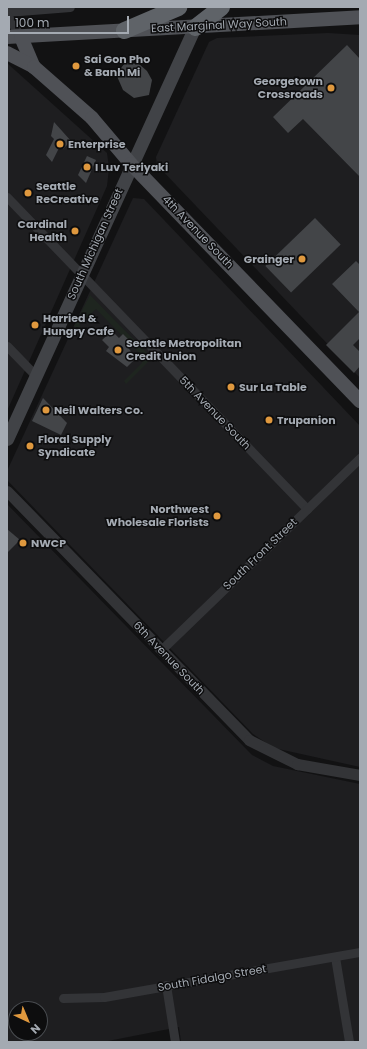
<!DOCTYPE html>
<html>
<head>
<meta charset="utf-8">
<style>
	body { margin:0 }
	#map { position:relative; width:367px; height:1049px; overflow:hidden; background:#121213; font-family:Poppins,sans-serif }
	div>[style] { position:absolute }
	.built>* { inset:0; background:#1e1e20 }
	.green>* { inset:0; background:#1e251f }
	.building>* { inset:0; background:#434548; transform-origin:0 0 }
	.minor>* { height:9px; margin:-4.5px; padding:0 4.5px; transform-origin:4.5px; border-radius:4.5px; background:#333437 }
	.tertiary>* { height:11px; margin:-5.5px; padding:0 5.5px; transform-origin:5.5px; border-radius:5.5px; background:#333437 }
	.secondary>* { height:13px; margin:-6.5px; padding:0 6.5px; transform-origin:6.5px; border-radius:6.5px; background:#414347 }
	.primary>* { height:14px; margin:-7px; padding:0 7px; transform-origin:7px; border-radius:7px; background:#4f5156 }
	.motorway>* { height:17px; margin:-8.5px; padding:0 8.5px; transform-origin:8.5px; border-radius:8.5px; background:#5f6368 }
	.dots>* { width:11px; height:11px; translate:-50% -50%; box-sizing:border-box; border:2px solid #0d0d0e; border-radius:50% }
	span { translate:-50% -50%; white-space:nowrap; text-align:center; line-height:1.15; -webkit-text-stroke:3px #0d0d0e; paint-order:stroke }
	.street-label { font-size:11px; color:#a4aab2 }
	.poi-label { font-size:11px; color:#a4aab2; font-weight:700 }
	.left { translate:0 -50%; text-align:left }
	.right { translate:-100% -50%; text-align:right }
	.frame { position:absolute; inset:0; border:8px solid #a4aab2; pointer-events:none }
	.north { position:absolute; left:8px; top:1001px; width:40px; height:40px; box-sizing:border-box; background:#0d0d0e; border:1px solid #494c50; border-radius:50%; rotate:136deg; font-size:11px; font-weight:700; line-height:16px; text-align:center; color:#a4aab2 }
	.north::after { content:''; display:block; margin:auto; width:14px; height:18px; background:#df983e; clip-path:polygon(50% 0,100% 100%,50% 72%,0 100%) }
	.scale { position:absolute; left:8px; top:16px; width:121px; height:18px; box-sizing:border-box; border:2px solid #a4aab2; border-top:0; padding-left:5px; font-size:12px; line-height:14px; white-space:nowrap; color:#a4aab2; -webkit-text-stroke:3px #0d0d0e; paint-order:stroke }
</style>
</head>
<body>
<div id="map">
	<div class="built">
		<i style="clip-path:polygon(328px 33px,360px 35px,360px 378px,157px 165px,156px 157px,209px 42px,217px 38px)"></i>
		<i style="clip-path:polygon(7px 63px,107px 153px,109px 168px,107px 186px,7px 411px)"></i>
		<i style="clip-path:polygon(133px 198px,144px 199px,360px 426px,360px 767px,274px 748px,253px 734px,7px 480px,7px 471px)"></i>
		<i style="clip-path:polygon(evenodd,7px 504px,252px 755px,273px 766px,360px 784px,360px 1042px,181px 1042px,179px 1027px,103px 1042px,7px 1042px,7px 504px,16px 1009px,40px 1009px,40px 1033px,16px 1033px,16px 1009px)"></i>
	</div>
	<div class="green">
		<i style="clip-path:polygon(90px 295px,152px 358px,126px 384px,124px 381px,142px 363px,142px 356px,96px 309px,79px 325px,84px 331px,81px 334px,74px 326px)"></i>
	</div>
	<div class="building">
		<i style="clip-path:polygon(347px 45px,360px 59px,360px 177px,303px 119px,288px 133px,273px 117px)"></i>
		<i style="clip-path:polygon(125px 63px,139px 64px,147px 71px,152px 80px,149px 95px,134px 98px,123px 90px,116px 74px)"></i>
		<i style="clip-path:polygon(54px 122px,71px 141px,63px 149px,60px 146px,52px 162px,46px 155px,54px 139px,51px 136px)"></i>
		<i style="clip-path:polygon(87px 156px,96px 160px,86px 183px,78px 175px)"></i>
		<i style="left:315px;top:218px;width:37px;height:69px;rotate:46deg"></i>
		<i style="clip-path:polygon(356px 261px,360px 265px,360px 338px,353px 345px,360px 352px,360px 366px,354px 373px,326px 345px,359px 312px,332px 284px)"></i>
		<i style="clip-path:polygon(112px 331px,119px 338px,123px 334px,130px 341px,126px 345px,136px 358px,127px 367px,106px 351px,109px 347px,102px 340px)"></i>
		<i style="clip-path:polygon(43px 398px,67px 423px,61px 435px,32px 421px)"></i>
		<i style="clip-path:polygon(7px 529px,20px 540px,7px 553px)"></i>
	</div>
	<div class="minor">
		<i style="left:7px;top:12px;width:63px;rotate:-4.5deg"></i>
		<i style="left:7px;top:15px;width:26px;rotate:58deg"></i>
		<i style="left:7px;top:197px;width:433px;rotate:46.1deg"></i>
		<i style="left:7px;top:346px;width:42px;rotate:46deg"></i>
		<i style="left:161px;top:650px;width:277px;rotate:-44deg"></i>
		<i style="left:335px;top:957px;width:86px;rotate:80.6deg"></i>
		<i style="left:166px;top:985px;width:58px;rotate:81deg"></i>
		<i style="left:63px;top:998px;width:41px;rotate:-1.4deg"></i>
		<i style="left:104px;top:997px;width:260px;rotate:-10deg"></i>
	</div>
	<div class="tertiary">
		<i style="left:7px;top:491px;width:347px;rotate:45.8deg"></i>
		<i style="left:249px;top:740px;width:54px;rotate:26.6deg"></i>
		<i style="left:297px;top:764px;width:64px;rotate:9.9deg"></i>
	</div>
	<div class="secondary">
		<i style="left:7px;top:439px;width:453px;rotate:-65.5deg"></i>
	</div>
	<div class="primary">
		<i style="left:7px;top:37px;width:354px;rotate:-3.2deg"></i>
		<i style="left:21px;top:37px;width:33px;rotate:67deg"></i>
		<i style="left:7px;top:53px;width:30px;rotate:27deg"></i>
		<i style="left:34px;top:67px;width:77px;rotate:41.3deg"></i>
		<i style="left:92px;top:118px;width:60px;rotate:49.7deg"></i>
		<i style="left:131px;top:164px;width:330px;rotate:46deg"></i>
	</div>
	<div class="motorway">
		<i style="left:195px;top:27px;width:33px;rotate:-38deg"></i>
		<i style="left:124px;top:30px;width:59px;rotate:-23.1deg"></i>
	</div>
	<div class="dots">
		<i style="left:76px;top:66px;background:#df983e"></i>
		<i style="left:331px;top:88px;background:#df983e"></i>
		<i style="left:60px;top:144px;background:#df983e"></i>
		<i style="left:87px;top:167px;background:#df983e"></i>
		<i style="left:28px;top:193px;background:#df983e"></i>
		<i style="left:75px;top:231px;background:#df983e"></i>
		<i style="left:302px;top:259px;background:#df983e"></i>
		<i style="left:35px;top:325px;background:#df983e"></i>
		<i style="left:118px;top:350px;background:#df983e"></i>
		<i style="left:231px;top:387px;background:#df983e"></i>
		<i style="left:46px;top:410px;background:#df983e"></i>
		<i style="left:269px;top:420px;background:#df983e"></i>
		<i style="left:30px;top:446px;background:#df983e"></i>
		<i style="left:217px;top:516px;background:#df983e"></i>
		<i style="left:23px;top:543px;background:#df983e"></i>
	</div>
	<div class="street-label">
		<span style="left:219px;top:25px;rotate:-3deg">East Marginal Way South</span>
		<span style="left:198px;top:232px;rotate:46deg">4th Avenue South</span>
		<span style="left:95px;top:244px;rotate:-66deg">South Michigan Street</span>
		<span style="left:215px;top:413px;rotate:46deg">5th Avenue South</span>
		<span style="left:260px;top:554px;rotate:-44deg">South Front Street</span>
		<span style="left:169px;top:658px;rotate:46deg">6th Avenue South</span>
		<span style="left:212px;top:978px;rotate:-10deg">South Fidalgo Street</span>
	</div>
	<div class="poi-label">
		<span class="left" style="left:84px;top:66px">Sai Gon Pho<br>&amp; Banh Mi</span>
		<span class="right" style="left:323px;top:88px">Georgetown<br>Crossroads</span>
		<span class="left" style="left:68px;top:144px">Enterprise</span>
		<span class="left" style="left:95px;top:167px">I Luv Teriyaki</span>
		<span class="left" style="left:36px;top:193px">Seattle<br>ReCreative</span>
		<span class="right" style="left:67px;top:231px">Cardinal<br>Health</span>
		<span class="right" style="left:294px;top:259px">Grainger</span>
		<span class="left" style="left:43px;top:325px">Harried &amp;<br>Hungry Cafe</span>
		<span class="left" style="left:126px;top:350px">Seattle Metropolitan<br>Credit Union</span>
		<span class="left" style="left:239px;top:387px">Sur La Table</span>
		<span class="left" style="left:54px;top:410px">Neil Walters Co.</span>
		<span class="left" style="left:277px;top:420px">Trupanion</span>
		<span class="left" style="left:38px;top:446px">Floral Supply<br>Syndicate</span>
		<span class="right" style="left:209px;top:516px">Northwest<br>Wholesale Florists</span>
		<span class="left" style="left:31px;top:543px">NWCP</span>
	</div>
	<div class="frame"></div>
	<div class="north">N</div>
	<div class="scale">100 m</div>
</div>
</body>
</html>
